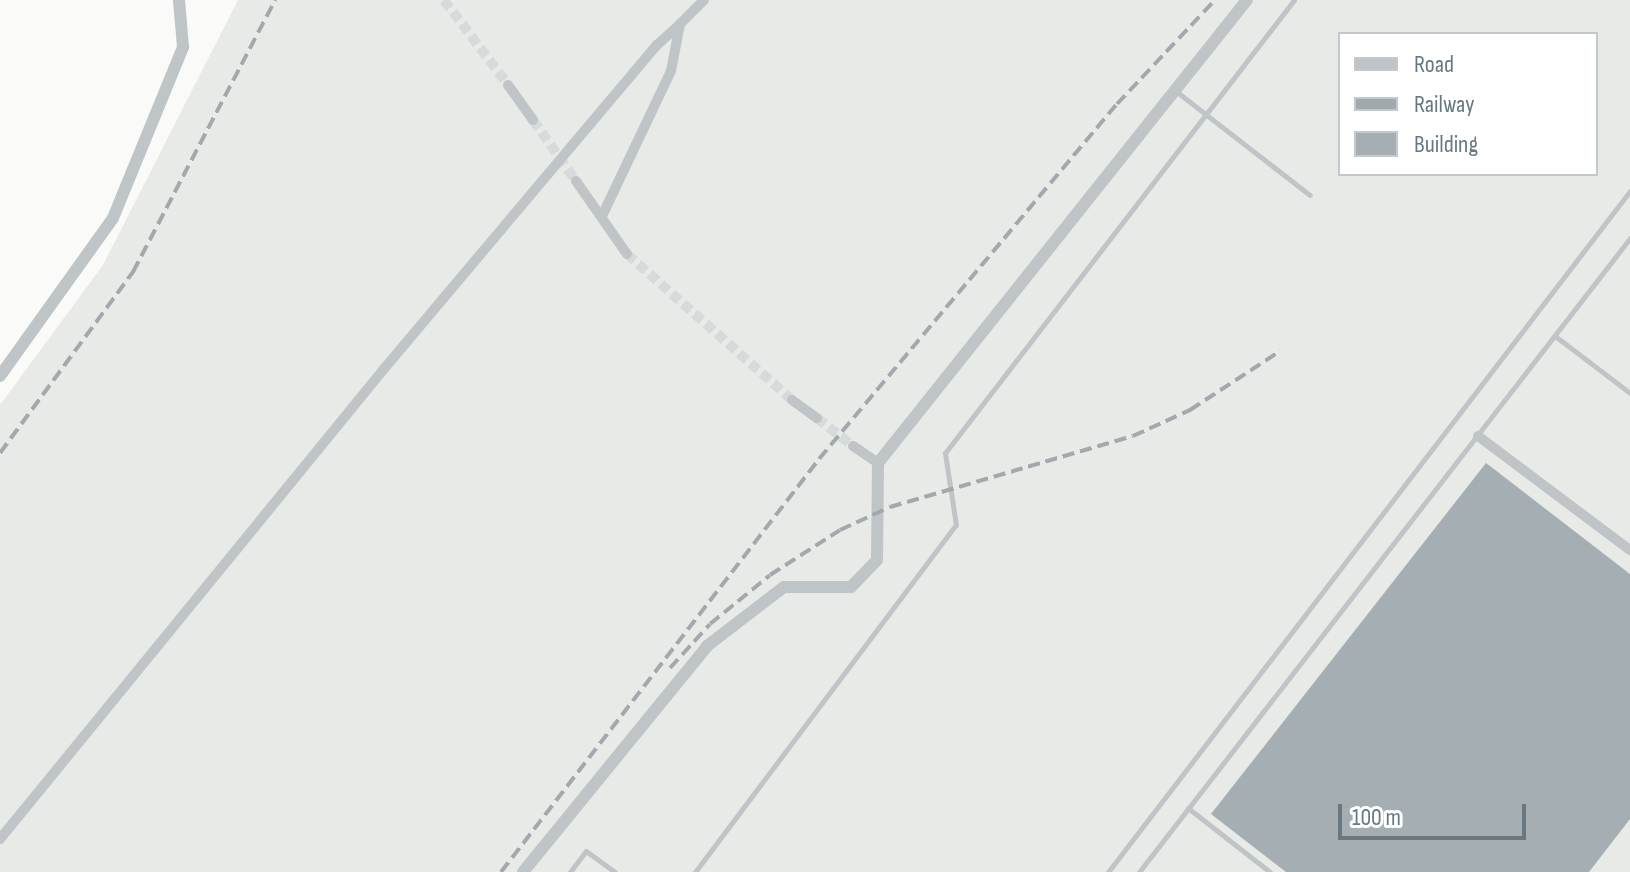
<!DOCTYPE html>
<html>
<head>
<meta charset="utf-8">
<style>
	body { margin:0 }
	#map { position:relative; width:1630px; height:872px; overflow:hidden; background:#fafaf8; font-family:"Sofia Sans Condensed",sans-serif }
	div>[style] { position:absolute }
	.built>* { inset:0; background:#e8eae8 }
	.building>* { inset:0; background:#a5aeb2 }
	.minor-tunnel>* { height:10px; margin-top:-5px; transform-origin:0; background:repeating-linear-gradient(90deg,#d5dada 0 10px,transparent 0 15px) }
	.service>* { height:5px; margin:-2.5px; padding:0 2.5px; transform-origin:2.5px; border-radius:2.5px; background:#bfc4c7 }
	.minor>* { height:10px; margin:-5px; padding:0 5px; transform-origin:5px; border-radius:5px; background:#bfc4c7 }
	.tertiary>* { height:12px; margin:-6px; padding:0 6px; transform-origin:6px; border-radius:6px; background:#bfc4c7 }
	.rail>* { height:4px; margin-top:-2px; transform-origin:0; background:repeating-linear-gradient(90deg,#a2a9ad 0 12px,transparent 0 18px) }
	span { translate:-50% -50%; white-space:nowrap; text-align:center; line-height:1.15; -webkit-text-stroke:8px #fff; paint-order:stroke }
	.legend { position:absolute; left:1338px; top:32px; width:260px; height:144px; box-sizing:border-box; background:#fff; border:2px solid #c2c9cc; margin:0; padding:10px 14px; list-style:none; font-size:24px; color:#677880 }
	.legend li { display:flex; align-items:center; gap:16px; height:40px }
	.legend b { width:40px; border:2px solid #c2c9cc }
	.scale { position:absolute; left:1338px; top:804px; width:188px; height:36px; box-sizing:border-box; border:4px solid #677880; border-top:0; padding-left:10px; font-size:24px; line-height:28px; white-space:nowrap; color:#677880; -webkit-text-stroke:6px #fff; paint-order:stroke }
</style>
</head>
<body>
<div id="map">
	<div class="built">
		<i style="clip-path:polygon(evenodd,238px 0,1630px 0,1630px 872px,0 872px,0 405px,103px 265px,238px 0,1340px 34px,1596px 34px,1596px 174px,1340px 174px,1340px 34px)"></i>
	</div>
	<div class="building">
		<i style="clip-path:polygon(1486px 463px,1630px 574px,1630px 819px,1589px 872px,1286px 872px,1211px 814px)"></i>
	</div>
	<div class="minor-tunnel">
		<i style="left:444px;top:0;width:106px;rotate:53deg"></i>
		<i style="left:533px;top:120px;width:75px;rotate:54.8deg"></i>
		<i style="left:627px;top:254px;width:220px;rotate:41.5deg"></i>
		<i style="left:817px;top:418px;width:46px;rotate:37.9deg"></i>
	</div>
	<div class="service">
		<i style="left:1177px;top:92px;width:168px;rotate:37.8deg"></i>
		<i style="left:1555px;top:336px;width:94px;rotate:37.2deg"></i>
		<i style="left:1188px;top:808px;width:104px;rotate:38deg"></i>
		<i style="left:570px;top:872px;width:26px;rotate:-53deg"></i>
		<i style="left:586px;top:851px;width:36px;rotate:36deg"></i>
		<i style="left:695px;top:872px;width:434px;rotate:-53.1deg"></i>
		<i style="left:956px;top:525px;width:73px;rotate:-98.7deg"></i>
		<i style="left:945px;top:453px;width:572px;rotate:-52.39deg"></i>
		<i style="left:1108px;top:872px;width:858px;rotate:-52.53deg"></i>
		<i style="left:1139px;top:872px;width:802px;rotate:-52.24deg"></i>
	</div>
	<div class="minor">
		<i style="left:508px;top:85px;width:43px;rotate:54.5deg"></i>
		<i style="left:576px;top:181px;width:89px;rotate:55.1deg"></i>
		<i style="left:603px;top:214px;width:158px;rotate:-64.6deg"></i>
		<i style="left:671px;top:71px;width:48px;rotate:-79.2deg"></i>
		<i style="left:680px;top:24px;width:34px;rotate:-45deg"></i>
		<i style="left:792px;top:400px;width:31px;rotate:36deg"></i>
		<i style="left:1478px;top:436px;width:190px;rotate:36.9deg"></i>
		<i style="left:853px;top:446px;width:30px;rotate:34deg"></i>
		<i style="left:0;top:839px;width:606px;rotate:-50.76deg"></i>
		<i style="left:383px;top:370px;width:425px;rotate:-49.9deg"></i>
		<i style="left:657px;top:45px;width:31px;rotate:-42deg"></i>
	</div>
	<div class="tertiary">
		<i style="left:0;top:376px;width:194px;rotate:-54.4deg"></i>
		<i style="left:113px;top:218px;width:185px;rotate:-67.7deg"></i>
		<i style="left:183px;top:47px;width:47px;rotate:-94.9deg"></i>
		<i style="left:523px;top:872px;width:291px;rotate:-50.8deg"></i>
		<i style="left:707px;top:646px;width:97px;rotate:-37.5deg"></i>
		<i style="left:784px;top:587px;width:67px"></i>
		<i style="left:851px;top:587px;width:37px;rotate:-46deg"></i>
		<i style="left:877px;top:560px;width:97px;rotate:-89.4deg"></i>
		<i style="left:878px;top:463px;width:592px;rotate:-51.45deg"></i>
	</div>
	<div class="rail">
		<i style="left:0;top:453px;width:225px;rotate:-53.7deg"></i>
		<i style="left:133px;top:272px;width:307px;rotate:-62.4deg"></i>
		<i style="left:670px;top:668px;width:59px;rotate:-47.7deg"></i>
		<i style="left:710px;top:624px;width:77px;rotate:-39.2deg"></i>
		<i style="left:770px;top:575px;width:83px;rotate:-32.7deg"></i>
		<i style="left:840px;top:530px;width:55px;rotate:-24.7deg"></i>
		<i style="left:890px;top:507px;width:253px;rotate:-16.3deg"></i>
		<i style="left:1133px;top:436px;width:63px;rotate:-24.5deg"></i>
		<i style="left:1190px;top:410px;width:108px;rotate:-33.2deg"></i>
		<i style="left:501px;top:872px;width:521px;rotate:-52.4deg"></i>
		<i style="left:819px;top:459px;width:463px;rotate:-50deg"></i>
		<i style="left:1117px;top:104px;width:143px;rotate:-46.7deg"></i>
	</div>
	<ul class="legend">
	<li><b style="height:10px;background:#bfc4c7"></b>Road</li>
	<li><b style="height:10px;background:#a2a9ad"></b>Railway</li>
	<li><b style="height:22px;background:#a5aeb2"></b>Building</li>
	</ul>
	<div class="scale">100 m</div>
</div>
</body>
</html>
